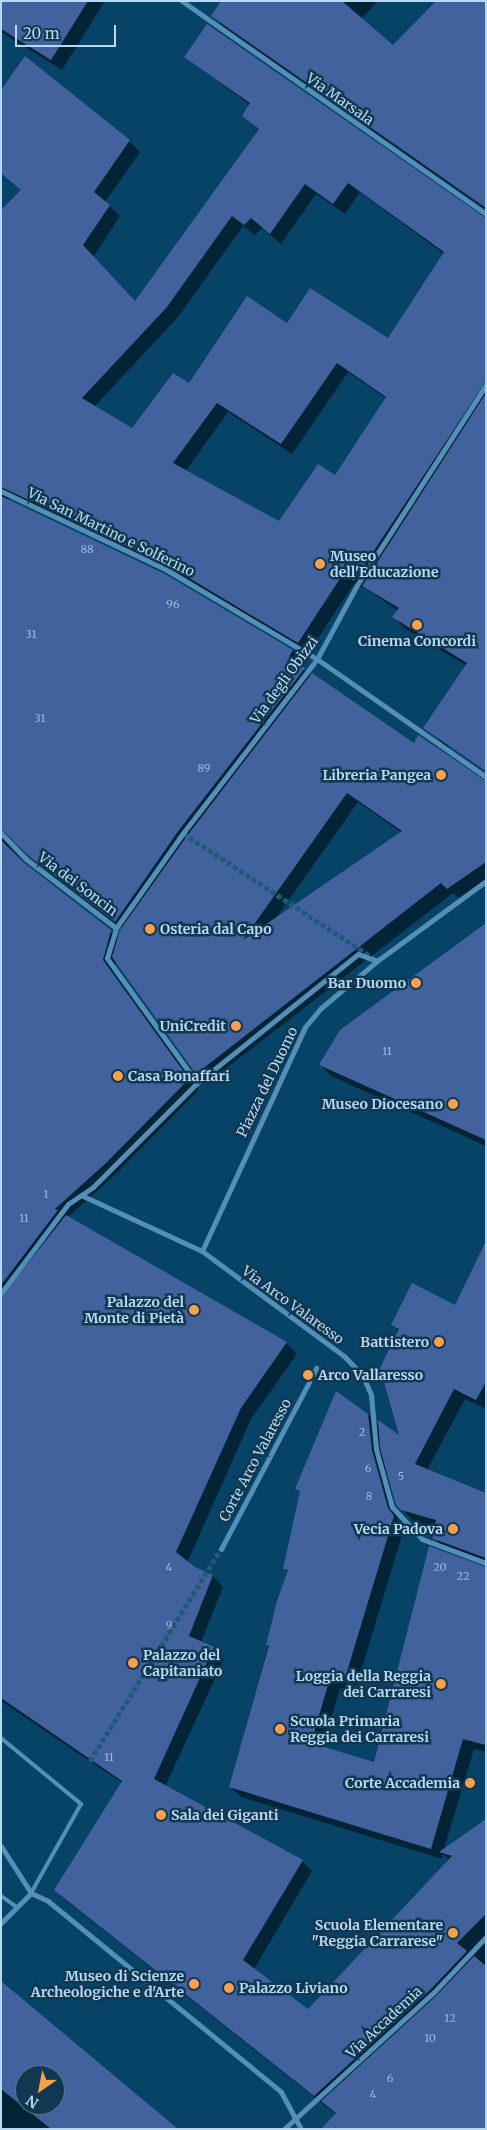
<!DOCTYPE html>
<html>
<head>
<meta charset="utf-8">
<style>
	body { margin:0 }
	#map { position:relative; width:487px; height:2130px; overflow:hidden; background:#074366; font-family:Merriweather,serif }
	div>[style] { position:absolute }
	.shadow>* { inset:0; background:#0007 }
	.building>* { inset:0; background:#41629c }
	.street-tunnel>* { height:5px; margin-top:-2.5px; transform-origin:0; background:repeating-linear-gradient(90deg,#21597b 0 5px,transparent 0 7.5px) }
	.lane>* { height:4px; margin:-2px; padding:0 2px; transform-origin:2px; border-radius:2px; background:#548fb8 }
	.street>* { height:5px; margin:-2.5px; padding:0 2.5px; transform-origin:2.5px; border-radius:2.5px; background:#548fb8 }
	.dots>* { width:14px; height:14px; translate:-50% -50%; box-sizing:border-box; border:2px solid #123851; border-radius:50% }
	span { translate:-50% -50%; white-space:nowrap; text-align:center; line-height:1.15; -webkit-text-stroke:5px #123851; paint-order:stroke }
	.number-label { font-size:11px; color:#99badc }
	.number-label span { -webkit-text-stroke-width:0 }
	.street-label { font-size:14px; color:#b6d8f2 }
	.poi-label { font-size:14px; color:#b6d8f2; font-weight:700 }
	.left { translate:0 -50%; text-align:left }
	.right { translate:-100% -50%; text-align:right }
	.frame { position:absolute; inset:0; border:2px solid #b6d8f2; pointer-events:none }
	.north { position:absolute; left:15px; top:2065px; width:50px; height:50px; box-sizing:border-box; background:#123851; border:1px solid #547891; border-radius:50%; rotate:213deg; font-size:14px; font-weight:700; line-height:20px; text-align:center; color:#b6d8f2 }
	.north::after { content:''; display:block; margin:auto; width:18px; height:22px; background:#f9a04c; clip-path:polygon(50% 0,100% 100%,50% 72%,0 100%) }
	.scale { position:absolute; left:15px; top:25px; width:101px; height:22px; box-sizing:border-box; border:2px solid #b6d8f2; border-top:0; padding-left:6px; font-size:15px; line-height:18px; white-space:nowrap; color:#b6d8f2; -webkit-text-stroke:4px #123851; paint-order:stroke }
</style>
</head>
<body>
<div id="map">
	<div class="shadow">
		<i style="clip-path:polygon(1px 1px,105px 1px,62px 70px,1px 32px)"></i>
		<i style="clip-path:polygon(223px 1px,378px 1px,361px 19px,393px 47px,486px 1px,486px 210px,224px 27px,213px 16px)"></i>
		<i style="clip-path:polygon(evenodd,186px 57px,486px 218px,486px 765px,447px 744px,450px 749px,424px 727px,467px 666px,404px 628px,394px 617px,398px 611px,367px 589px,354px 584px,309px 652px,181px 576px,14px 497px,6px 500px,164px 575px,293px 651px,303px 662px,300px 666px,311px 676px,486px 798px,486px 880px,459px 898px,453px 893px,207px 1083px,116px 961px,113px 972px,199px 1090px,115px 1175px,68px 1217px,286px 1343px,297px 1354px,251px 1419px,187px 1563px,213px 1576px,223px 1587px,201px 1642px,213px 1648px,224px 1659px,165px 1787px,302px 1861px,312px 1871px,254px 1969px,309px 2011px,449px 1860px,443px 1854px,442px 1859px,241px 1797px,230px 1786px,288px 1572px,284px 1568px,301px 1493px,297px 1489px,368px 1414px,380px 1427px,401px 1438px,400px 1332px,392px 1324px,456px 1307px,486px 1244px,486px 1409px,465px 1399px,427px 1470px,486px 1494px,486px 1564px,443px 1548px,433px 1537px,435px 1527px,413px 1521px,397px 1504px,381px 1451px,398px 1520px,404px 1528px,357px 1685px,354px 1685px,351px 1691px,340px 1688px,323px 1748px,375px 1764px,486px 1568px,486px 1752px,474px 1749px,444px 1849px,486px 1824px,486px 2129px,337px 2115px,66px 1900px,55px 1890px,122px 1783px,1px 1701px,1px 212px,129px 141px,140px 152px,105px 202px,120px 216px,93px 257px,136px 303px,260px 131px,243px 116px,250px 105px,186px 57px,360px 192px,444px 254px,388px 340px,190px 385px,132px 430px,94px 407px,178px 317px,243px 226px,255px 235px,262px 228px,281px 244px,316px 194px,345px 214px,360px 192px,186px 57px,348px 372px,387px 399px,336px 477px,280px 523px,185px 472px,228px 412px,292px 454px,348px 372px,186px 57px,358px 802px,402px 833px,276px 918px,358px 802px,186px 57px,15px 840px,41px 866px,122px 929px,119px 939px,27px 867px,6px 842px,15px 840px)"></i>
		<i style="clip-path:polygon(486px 924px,486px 1146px,331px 1076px,321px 1065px)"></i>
		<i style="clip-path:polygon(evenodd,1px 1983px,176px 2129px,1px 2129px,1px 1983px,25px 2075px,55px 2075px,55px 2105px,25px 2105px,25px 2075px)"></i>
	</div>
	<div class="building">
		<i style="clip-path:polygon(1px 1px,88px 1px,51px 60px,1px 29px)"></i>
		<i style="clip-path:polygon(221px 1px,342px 1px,393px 45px,436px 1px,486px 1px,486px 208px,211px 16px)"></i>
		<i style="clip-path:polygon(evenodd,207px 24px,486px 218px,486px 381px,354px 581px,343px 574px,298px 643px,169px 566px,1px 487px,1px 210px,21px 190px,1px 173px,1px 90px,25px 56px,130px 140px,94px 192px,110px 205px,83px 245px,135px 301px,259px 129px,242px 116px,250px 103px,184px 57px,207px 24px,348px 183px,444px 252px,388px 338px,310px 288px,287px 323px,247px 296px,189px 383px,173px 373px,132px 428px,82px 398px,167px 307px,232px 216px,244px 225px,251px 218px,270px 234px,305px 184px,333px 204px,348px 183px,207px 24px,337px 363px,386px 397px,335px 475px,318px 464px,279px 521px,173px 463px,217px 403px,281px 444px,337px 363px)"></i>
		<i style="clip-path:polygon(486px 393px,486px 771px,423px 728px,467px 663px,392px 617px,399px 608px,362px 586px)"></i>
		<i style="clip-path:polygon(1px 496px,165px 574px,293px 650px,289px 657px,305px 668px,179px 830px,115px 922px,29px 856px,1px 829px)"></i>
		<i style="clip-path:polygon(evenodd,312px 673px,414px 743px,418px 735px,486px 781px,486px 862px,447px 889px,441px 883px,196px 1074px,112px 957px,120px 930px,187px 836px,312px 673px,347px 793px,402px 831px,243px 940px,347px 793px)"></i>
		<i style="clip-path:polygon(1px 840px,23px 862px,111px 930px,103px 960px,189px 1079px,105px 1164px,55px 1209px,58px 1210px,1px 1285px)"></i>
		<i style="clip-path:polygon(486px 923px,486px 1140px,319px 1065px,340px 1030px)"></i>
		<i style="clip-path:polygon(66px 1215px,287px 1342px,241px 1408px,176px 1552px,195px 1567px,213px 1575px,189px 1636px,214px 1647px,154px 1779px,303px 1860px,243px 1960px,308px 2009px,452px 1856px,439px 1852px,486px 1819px,486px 1914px,457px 1943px,467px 1951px,431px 1989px,314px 2096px,54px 1890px,122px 1781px,1px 1698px,1px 1297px)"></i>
		<i style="clip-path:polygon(486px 1241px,486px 1382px,476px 1400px,454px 1389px,415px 1464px,486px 1493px,486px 1558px,431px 1538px,436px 1520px,401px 1510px,396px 1505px,380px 1448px,378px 1420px,399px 1435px,380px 1368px,399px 1329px,391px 1325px,412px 1283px,455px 1305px)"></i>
		<i style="clip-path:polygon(336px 1391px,368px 1414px,372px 1450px,388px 1508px,394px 1516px,346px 1675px,343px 1675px,341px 1681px,330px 1678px,311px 1743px,374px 1762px,429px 1546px,486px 1567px,486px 1745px,463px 1739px,431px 1849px,229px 1787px,269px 1645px,266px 1645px,277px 1601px,288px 1570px,283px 1569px,300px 1491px,295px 1489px)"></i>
		<i style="clip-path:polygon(474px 1956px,486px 1966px,486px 2129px,321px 2129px,336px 2113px,321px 2101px,437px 1995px)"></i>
		<i style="clip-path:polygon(evenodd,1px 1981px,178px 2129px,51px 2129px,1px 2089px,1px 1981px,25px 2075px,55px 2075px,55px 2105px,25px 2105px,25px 2075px)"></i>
	</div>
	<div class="street-tunnel">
		<i style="left:183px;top:833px;width:230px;rotate:33.3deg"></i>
		<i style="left:90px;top:1761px;width:249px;rotate:-58.3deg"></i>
	</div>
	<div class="lane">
		<i style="left:1px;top:1738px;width:104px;rotate:39.5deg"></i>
		<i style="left:81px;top:1804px;width:102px;rotate:119.3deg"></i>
		<i style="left:1px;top:1896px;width:19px;rotate:35deg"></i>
	</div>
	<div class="street">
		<i style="left:182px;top:1px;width:371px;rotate:35deg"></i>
		<i style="left:1px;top:491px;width:184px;rotate:25.4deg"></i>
		<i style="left:167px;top:570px;width:174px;rotate:30.7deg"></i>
		<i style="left:317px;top:659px;width:206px;rotate:34.9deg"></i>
		<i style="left:1px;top:833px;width:36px;rotate:46deg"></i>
		<i style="left:26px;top:859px;width:113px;rotate:37.5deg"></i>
		<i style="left:197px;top:1083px;width:154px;rotate:-125.8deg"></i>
		<i style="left:107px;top:958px;width:31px;rotate:-73deg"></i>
		<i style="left:116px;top:928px;width:116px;rotate:-54.8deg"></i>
		<i style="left:183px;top:833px;width:220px;rotate:-52.4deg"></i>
		<i style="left:317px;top:659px;width:84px;rotate:-61.6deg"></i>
		<i style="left:357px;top:585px;width:238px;rotate:-57.2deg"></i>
		<i style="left:83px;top:1196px;width:131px;rotate:24.8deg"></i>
		<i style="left:202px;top:1251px;width:177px;rotate:36.5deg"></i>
		<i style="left:344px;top:1356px;width:28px;rotate:46deg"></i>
		<i style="left:363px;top:1376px;width:21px;rotate:67deg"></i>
		<i style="left:371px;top:1395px;width:54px;rotate:84.7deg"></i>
		<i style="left:376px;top:1449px;width:60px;rotate:74.6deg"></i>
		<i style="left:392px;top:1507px;width:44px;rotate:46.8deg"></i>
		<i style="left:422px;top:1539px;width:68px;rotate:20.6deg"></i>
		<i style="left:202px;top:1251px;width:247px;rotate:-65.3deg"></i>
		<i style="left:305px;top:1027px;width:25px;rotate:-50deg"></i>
		<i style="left:321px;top:1008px;width:73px;rotate:-40deg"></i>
		<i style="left:377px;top:961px;width:135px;rotate:-36.3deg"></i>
		<i style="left:1px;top:1293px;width:111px;rotate:-53deg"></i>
		<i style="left:68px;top:1204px;width:30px;rotate:-34deg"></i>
		<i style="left:93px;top:1187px;width:147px;rotate:-45deg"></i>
		<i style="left:197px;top:1083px;width:206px;rotate:-38.7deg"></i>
		<i style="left:358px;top:954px;width:20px;rotate:20deg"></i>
		<i style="left:313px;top:1374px;width:7px;rotate:-63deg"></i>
		<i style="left:221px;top:1549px;width:189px;rotate:-62.2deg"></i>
		<i style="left:1px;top:1846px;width:56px;rotate:57.4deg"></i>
		<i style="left:31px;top:1893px;width:19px;rotate:25deg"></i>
		<i style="left:48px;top:1901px;width:301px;rotate:39.3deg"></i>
		<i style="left:281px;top:2092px;width:42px;rotate:61.6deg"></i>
		<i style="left:1px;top:1923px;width:42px;rotate:-45deg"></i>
		<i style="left:284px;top:2129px;width:203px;rotate:-42.4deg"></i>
		<i style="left:434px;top:1992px;width:76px;rotate:-46.6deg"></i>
	</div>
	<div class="dots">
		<i style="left:320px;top:564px;background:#f9a04c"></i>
		<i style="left:417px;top:625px;background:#f9a04c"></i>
		<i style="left:441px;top:775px;background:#f9a04c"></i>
		<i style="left:150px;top:929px;background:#f9a04c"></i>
		<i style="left:416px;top:983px;background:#f9a04c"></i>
		<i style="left:236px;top:1026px;background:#f9a04c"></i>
		<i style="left:118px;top:1076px;background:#f9a04c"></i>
		<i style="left:453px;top:1104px;background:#f9a04c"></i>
		<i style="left:194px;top:1310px;background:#f9a04c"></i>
		<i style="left:439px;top:1342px;background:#f9a04c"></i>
		<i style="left:308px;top:1375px;background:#f9a04c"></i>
		<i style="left:453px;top:1529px;background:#f9a04c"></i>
		<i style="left:133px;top:1663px;background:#f9a04c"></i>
		<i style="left:441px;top:1684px;background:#f9a04c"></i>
		<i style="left:280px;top:1729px;background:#f9a04c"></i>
		<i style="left:470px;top:1783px;background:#f9a04c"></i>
		<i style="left:161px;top:1815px;background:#f9a04c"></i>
		<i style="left:453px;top:1933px;background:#f9a04c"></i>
		<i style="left:194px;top:1984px;background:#f9a04c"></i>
		<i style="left:229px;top:1988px;background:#f9a04c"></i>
	</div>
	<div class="number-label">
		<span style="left:87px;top:549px">88</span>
		<span style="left:173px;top:604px">96</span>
		<span style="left:31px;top:634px">31</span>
		<span style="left:40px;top:718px">31</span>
		<span style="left:204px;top:768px">89</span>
		<span style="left:387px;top:1051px">11</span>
		<span style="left:46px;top:1194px">1</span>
		<span style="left:24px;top:1218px">11</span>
		<span style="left:362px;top:1432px">2</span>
		<span style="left:368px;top:1468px">6</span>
		<span style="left:401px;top:1476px">5</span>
		<span style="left:369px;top:1496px">8</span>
		<span style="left:169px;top:1567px">4</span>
		<span style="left:440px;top:1567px">20</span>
		<span style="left:463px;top:1576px">22</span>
		<span style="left:169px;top:1625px">9</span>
		<span style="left:109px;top:1757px">11</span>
		<span style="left:450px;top:2018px">12</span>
		<span style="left:430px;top:2038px">10</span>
		<span style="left:390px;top:2078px">6</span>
		<span style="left:373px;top:2094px">4</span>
	</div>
	<div class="street-label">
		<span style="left:340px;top:99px;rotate:35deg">Via Marsala</span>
		<span style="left:111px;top:532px;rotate:26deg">Via San Martino e Solferino</span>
		<span style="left:284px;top:680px;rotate:-54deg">Via degli Obizzi</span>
		<span style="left:78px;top:884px;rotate:37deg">Via dei Soncin</span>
		<span style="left:267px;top:1082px;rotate:-64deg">Piazza del Duomo</span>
		<span style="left:293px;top:1305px;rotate:36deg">Via Arco Valaresso</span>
		<span style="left:255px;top:1460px;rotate:-62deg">Corte Arco Valaresso</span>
		<span style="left:384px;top:2022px;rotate:-43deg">Via Accademia</span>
	</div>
	<div class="poi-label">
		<span class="left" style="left:330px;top:564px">Museo<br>dell'Educazione</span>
		<span style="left:417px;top:641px">Cinema Concordi</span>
		<span class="right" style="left:431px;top:775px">Libreria Pangea</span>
		<span class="left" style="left:160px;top:929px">Osteria dal Capo</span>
		<span class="right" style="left:406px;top:983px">Bar Duomo</span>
		<span class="right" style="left:226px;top:1026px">UniCredit</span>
		<span class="left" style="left:128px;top:1076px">Casa Bonaffari</span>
		<span class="right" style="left:443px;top:1104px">Museo Diocesano</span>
		<span class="right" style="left:184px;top:1310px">Palazzo del<br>Monte di Pietà</span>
		<span class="right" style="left:429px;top:1342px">Battistero</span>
		<span class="left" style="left:318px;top:1375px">Arco Vallaresso</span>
		<span class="right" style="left:443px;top:1529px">Vecia Padova</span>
		<span class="left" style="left:143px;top:1663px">Palazzo del<br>Capitaniato</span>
		<span class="right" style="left:431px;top:1684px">Loggia della Reggia<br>dei Carraresi</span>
		<span class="left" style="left:290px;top:1729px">Scuola Primaria<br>Reggia dei Carraresi</span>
		<span class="right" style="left:460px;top:1783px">Corte Accademia</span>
		<span class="left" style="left:171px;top:1815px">Sala dei Giganti</span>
		<span class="right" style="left:443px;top:1933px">Scuola Elementare<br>"Reggia Carrarese"</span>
		<span class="right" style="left:184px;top:1984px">Museo di Scienze<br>Archeologiche e d'Arte</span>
		<span class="left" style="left:239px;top:1988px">Palazzo Liviano</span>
	</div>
	<div class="frame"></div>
	<div class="north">N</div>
	<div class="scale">20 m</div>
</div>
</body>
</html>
